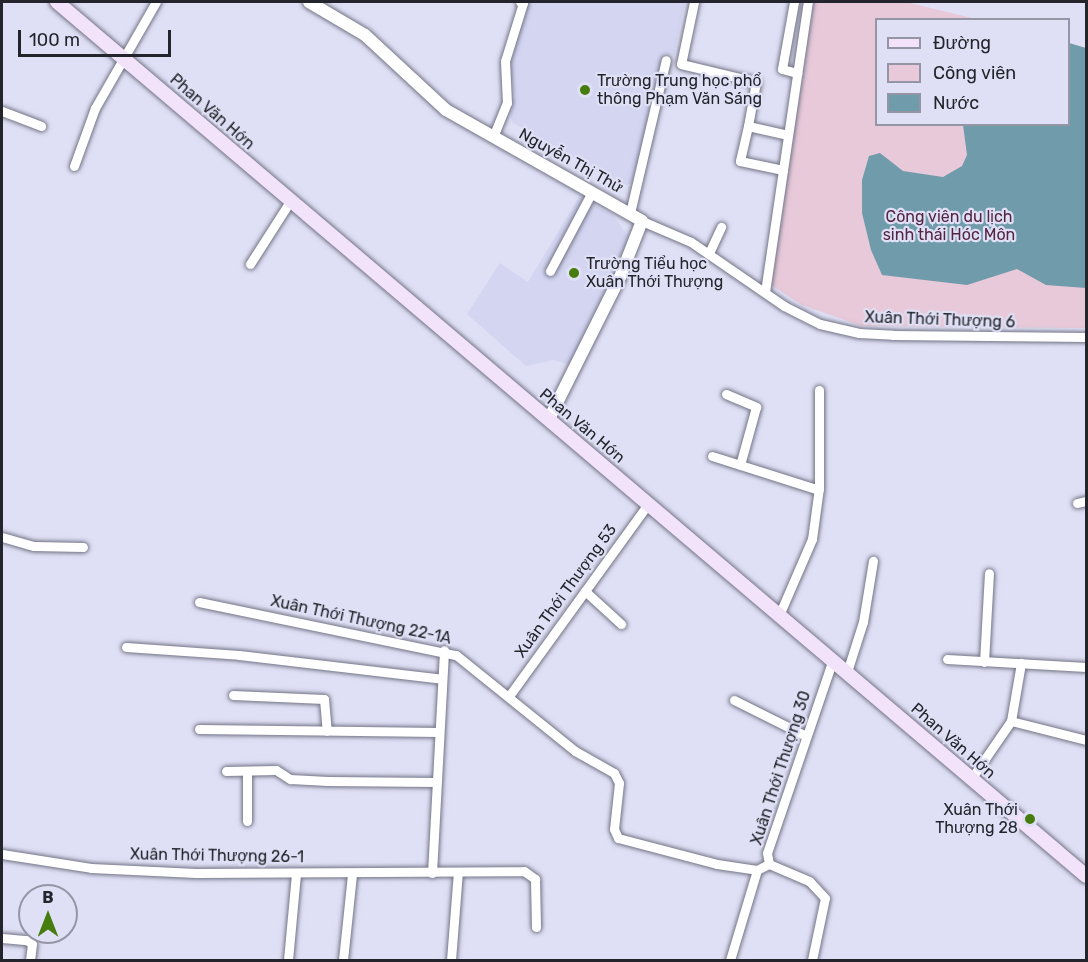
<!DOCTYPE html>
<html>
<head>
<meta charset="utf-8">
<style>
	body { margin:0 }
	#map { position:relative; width:1088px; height:962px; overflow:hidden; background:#dfe0f5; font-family:Rubik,sans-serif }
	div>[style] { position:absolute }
	.built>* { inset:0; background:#d3d5f1 }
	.green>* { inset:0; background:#e7c9d9 }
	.water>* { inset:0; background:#709bab }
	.roads { filter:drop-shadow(0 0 2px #737486) drop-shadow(0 0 2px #737486) }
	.minor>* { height:9px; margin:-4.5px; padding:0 4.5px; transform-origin:4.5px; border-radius:4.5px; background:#fff }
	.tertiary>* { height:12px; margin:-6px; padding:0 6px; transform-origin:6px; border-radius:6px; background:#fff }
	.secondary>* { height:14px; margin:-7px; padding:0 7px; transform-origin:7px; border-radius:7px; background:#f2e2fa }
	.dots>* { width:16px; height:16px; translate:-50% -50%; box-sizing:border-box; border:3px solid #dfe0f5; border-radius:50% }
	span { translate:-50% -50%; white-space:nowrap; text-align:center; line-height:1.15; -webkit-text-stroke:4.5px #dfe0f5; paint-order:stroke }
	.poi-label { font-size:16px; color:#24252c }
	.left { translate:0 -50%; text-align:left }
	.right { translate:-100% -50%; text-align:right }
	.street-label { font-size:16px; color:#24252c }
	.park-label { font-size:16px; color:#542543 }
	.frame { position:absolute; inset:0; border:3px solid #24252c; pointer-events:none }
	.legend { position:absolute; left:875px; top:18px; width:195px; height:108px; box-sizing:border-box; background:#dfe0f5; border:2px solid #9495a5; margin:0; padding:8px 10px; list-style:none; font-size:18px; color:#24252c }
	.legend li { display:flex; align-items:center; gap:12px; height:30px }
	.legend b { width:30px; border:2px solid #9495a5 }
	.north { position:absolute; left:18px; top:884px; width:60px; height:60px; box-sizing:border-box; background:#dfe0f5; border:2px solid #9495a5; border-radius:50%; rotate:0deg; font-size:16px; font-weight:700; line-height:24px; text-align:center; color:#24252c }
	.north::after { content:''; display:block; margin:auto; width:21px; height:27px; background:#477c0e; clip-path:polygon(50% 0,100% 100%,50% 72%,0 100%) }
	.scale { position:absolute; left:18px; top:30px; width:153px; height:27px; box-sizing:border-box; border:3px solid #24252c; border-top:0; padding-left:8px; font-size:18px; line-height:21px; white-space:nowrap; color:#24252c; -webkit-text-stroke:4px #dfe0f5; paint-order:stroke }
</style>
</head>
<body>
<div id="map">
	<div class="built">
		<i style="clip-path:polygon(527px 2px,685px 2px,674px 55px,664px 54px,636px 182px,624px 186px,512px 122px,510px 112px,515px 96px,509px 57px)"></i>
		<i style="clip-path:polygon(579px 197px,613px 215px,628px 236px,624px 255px,570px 365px,553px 360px,526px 366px,467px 314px,500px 263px,528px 282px)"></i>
	</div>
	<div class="green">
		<i style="clip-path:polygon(814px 2px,906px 2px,976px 19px,876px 20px,876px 124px,1068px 124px,1069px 43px,1086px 48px,1086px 328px,862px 326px,802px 305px,771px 285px)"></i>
	</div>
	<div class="water">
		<i style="clip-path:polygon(1069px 43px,1086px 48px,1086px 288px,1046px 285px,1017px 269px,967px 285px,882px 275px,871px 250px,862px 213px,862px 180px,869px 156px,880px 153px,903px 171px,943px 177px,962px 166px,967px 155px,963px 125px,1068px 124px)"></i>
	</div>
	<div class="roads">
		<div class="minor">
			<i style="left:694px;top:2px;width:63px;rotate:101.8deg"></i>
			<i style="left:681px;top:64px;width:77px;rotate:13.5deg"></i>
			<i style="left:756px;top:82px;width:45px;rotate:100.3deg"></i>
			<i style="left:748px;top:126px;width:41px;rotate:12.7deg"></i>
			<i style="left:794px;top:2px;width:68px;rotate:100.2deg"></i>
			<i style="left:782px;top:69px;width:16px;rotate:15deg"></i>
			<i style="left:2px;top:111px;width:42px;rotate:21deg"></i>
			<i style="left:748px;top:126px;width:36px;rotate:103deg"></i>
			<i style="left:740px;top:161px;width:44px;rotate:11.8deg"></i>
			<i style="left:493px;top:137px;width:37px;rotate:-68deg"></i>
			<i style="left:507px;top:103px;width:42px;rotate:-92.7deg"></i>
			<i style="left:505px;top:61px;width:61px;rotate:-72.8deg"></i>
			<i style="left:523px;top:3px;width:3px;rotate:-162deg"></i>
			<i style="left:74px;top:166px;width:62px;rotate:-70.1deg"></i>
			<i style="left:95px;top:108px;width:122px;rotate:-60.1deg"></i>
			<i style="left:630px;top:213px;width:157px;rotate:-76.8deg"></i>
			<i style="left:642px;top:221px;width:53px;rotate:23.2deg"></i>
			<i style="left:691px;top:242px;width:113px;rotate:34.5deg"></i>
			<i style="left:784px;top:306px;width:40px;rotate:26.6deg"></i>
			<i style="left:820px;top:324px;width:40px;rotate:13deg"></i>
			<i style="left:859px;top:333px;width:34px;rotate:3deg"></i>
			<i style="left:893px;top:335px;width:193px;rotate:0.6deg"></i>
			<i style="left:709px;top:253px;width:29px;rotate:-65deg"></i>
			<i style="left:250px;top:264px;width:76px;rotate:-57.4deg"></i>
			<i style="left:550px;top:271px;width:89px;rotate:-62deg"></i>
			<i style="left:765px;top:292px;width:293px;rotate:-81.6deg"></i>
			<i style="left:726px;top:394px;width:33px;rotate:23deg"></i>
			<i style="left:756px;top:407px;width:60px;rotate:105.4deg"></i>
			<i style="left:712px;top:456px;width:112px;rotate:17.6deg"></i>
			<i style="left:1077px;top:503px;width:9px;rotate:-13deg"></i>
			<i style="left:2px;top:537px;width:33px;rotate:16deg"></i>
			<i style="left:34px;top:546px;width:49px;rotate:1.2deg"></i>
			<i style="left:585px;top:591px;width:49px;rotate:42.5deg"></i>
			<i style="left:199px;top:602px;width:262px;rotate:11.7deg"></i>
			<i style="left:456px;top:655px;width:153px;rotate:38.9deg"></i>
			<i style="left:575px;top:751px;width:45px;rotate:29.4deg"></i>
			<i style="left:614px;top:773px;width:11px;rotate:63deg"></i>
			<i style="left:619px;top:783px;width:46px;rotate:96.2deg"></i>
			<i style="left:614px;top:829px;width:10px;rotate:66deg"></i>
			<i style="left:618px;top:838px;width:102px;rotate:14.7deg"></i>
			<i style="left:717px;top:864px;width:40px;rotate:8.5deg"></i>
			<i style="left:757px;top:870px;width:13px;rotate:-27deg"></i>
			<i style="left:780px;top:613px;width:81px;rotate:-66.6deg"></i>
			<i style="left:812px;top:539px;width:51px;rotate:-82.2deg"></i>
			<i style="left:819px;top:488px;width:98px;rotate:-90deg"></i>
			<i style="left:126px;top:647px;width:113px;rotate:4deg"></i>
			<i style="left:239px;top:655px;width:204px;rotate:6.7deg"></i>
			<i style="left:947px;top:659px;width:139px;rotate:3.3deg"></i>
			<i style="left:984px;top:662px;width:89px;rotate:-86.8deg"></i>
			<i style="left:847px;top:672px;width:52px;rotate:-72.3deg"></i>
			<i style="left:863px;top:622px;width:62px;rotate:-80.7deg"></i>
			<i style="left:233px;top:695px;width:91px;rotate:2.5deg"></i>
			<i style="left:324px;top:699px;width:32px;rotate:85deg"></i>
			<i style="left:509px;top:696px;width:237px;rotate:-54.1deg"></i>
			<i style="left:734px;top:700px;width:80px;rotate:26.6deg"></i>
			<i style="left:1011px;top:721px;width:77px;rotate:14.2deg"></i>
			<i style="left:199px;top:729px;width:240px;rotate:0.7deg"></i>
			<i style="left:226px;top:771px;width:50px;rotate:-1.1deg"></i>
			<i style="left:276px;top:770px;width:17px;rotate:33deg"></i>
			<i style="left:290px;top:779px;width:38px;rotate:3deg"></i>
			<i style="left:328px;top:781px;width:107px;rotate:0.5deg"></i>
			<i style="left:971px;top:779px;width:70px;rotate:-55.4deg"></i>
			<i style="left:1011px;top:721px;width:59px;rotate:-80.2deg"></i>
			<i style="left:247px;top:821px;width:50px;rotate:-90deg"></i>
			<i style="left:2px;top:854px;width:90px;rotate:8.9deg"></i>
			<i style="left:91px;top:868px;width:105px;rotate:2.7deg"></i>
			<i style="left:196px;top:873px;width:328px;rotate:-0.3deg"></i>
			<i style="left:524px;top:871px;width:14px;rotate:36deg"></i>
			<i style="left:535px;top:879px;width:48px;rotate:88.8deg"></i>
			<i style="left:432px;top:873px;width:223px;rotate:-86.9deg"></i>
			<i style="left:2px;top:938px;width:25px;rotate:5deg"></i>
			<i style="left:27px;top:940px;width:6px;rotate:39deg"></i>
			<i style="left:32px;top:944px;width:16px;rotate:97deg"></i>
			<i style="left:288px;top:960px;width:87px;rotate:-84.7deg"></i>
			<i style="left:343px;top:960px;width:86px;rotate:-84deg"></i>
			<i style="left:451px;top:960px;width:88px;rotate:-85.5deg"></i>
			<i style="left:730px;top:960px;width:94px;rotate:-73.3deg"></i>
			<i style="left:812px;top:960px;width:63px;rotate:-78.2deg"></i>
			<i style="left:825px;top:898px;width:23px;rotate:-133deg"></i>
			<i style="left:809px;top:881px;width:43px;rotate:-157deg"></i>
			<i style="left:769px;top:864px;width:11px;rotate:-100deg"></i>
			<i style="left:767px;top:853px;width:205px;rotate:-71.2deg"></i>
		</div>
		<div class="tertiary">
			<i style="left:309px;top:2px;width:65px;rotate:30.5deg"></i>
			<i style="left:365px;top:35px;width:110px;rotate:42.8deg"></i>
			<i style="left:446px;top:110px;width:225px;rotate:29.5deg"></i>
			<i style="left:642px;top:221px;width:60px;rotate:111.4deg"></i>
			<i style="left:620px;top:277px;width:159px;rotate:116.6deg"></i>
		</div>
		<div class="secondary">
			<i style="left:57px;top:2px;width:1350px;rotate:40.34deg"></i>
		</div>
	</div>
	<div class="dots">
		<i style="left:585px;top:90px;background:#477c0e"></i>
		<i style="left:574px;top:273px;background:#477c0e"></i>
		<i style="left:1030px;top:819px;background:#477c0e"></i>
	</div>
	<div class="poi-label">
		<span class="left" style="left:597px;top:90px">Trường Trung học phổ<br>thông Phạm Văn Sáng</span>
		<span class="left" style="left:586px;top:273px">Trường Tiểu học<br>Xuân Thới Thượng</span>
		<span class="right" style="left:1018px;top:819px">Xuân Thới<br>Thượng 28</span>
	</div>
	<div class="street-label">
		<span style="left:212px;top:112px;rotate:41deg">Phan Văn Hớn</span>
		<span style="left:571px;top:161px;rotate:29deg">Nguyễn Thị Thử</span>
		<span style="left:940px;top:320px;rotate:2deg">Xuân Thới Thượng 6</span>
		<span style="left:582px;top:426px;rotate:40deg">Phan Văn Hớn</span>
		<span style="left:566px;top:591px;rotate:-54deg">Xuân Thới Thượng 53</span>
		<span style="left:361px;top:620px;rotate:12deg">Xuân Thới Thượng 22-1A</span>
		<span style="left:953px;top:741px;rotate:41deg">Phan Văn Hớn</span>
		<span style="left:781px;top:768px;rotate:-72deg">Xuân Thới Thượng 30</span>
		<span style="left:217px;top:856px;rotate:1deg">Xuân Thới Thượng 26-1</span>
	</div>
	<div class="park-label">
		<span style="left:949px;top:226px">Công viên du lịch<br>sinh thái Hóc Môn</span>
	</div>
	<div class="frame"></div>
	<ul class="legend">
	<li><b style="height:8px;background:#f2e2fa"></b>Đường</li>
	<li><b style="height:16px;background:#e7c9d9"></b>Công viên</li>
	<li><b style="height:16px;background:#709bab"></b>Nước</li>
	</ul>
	<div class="north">B</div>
	<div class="scale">100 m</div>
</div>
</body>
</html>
